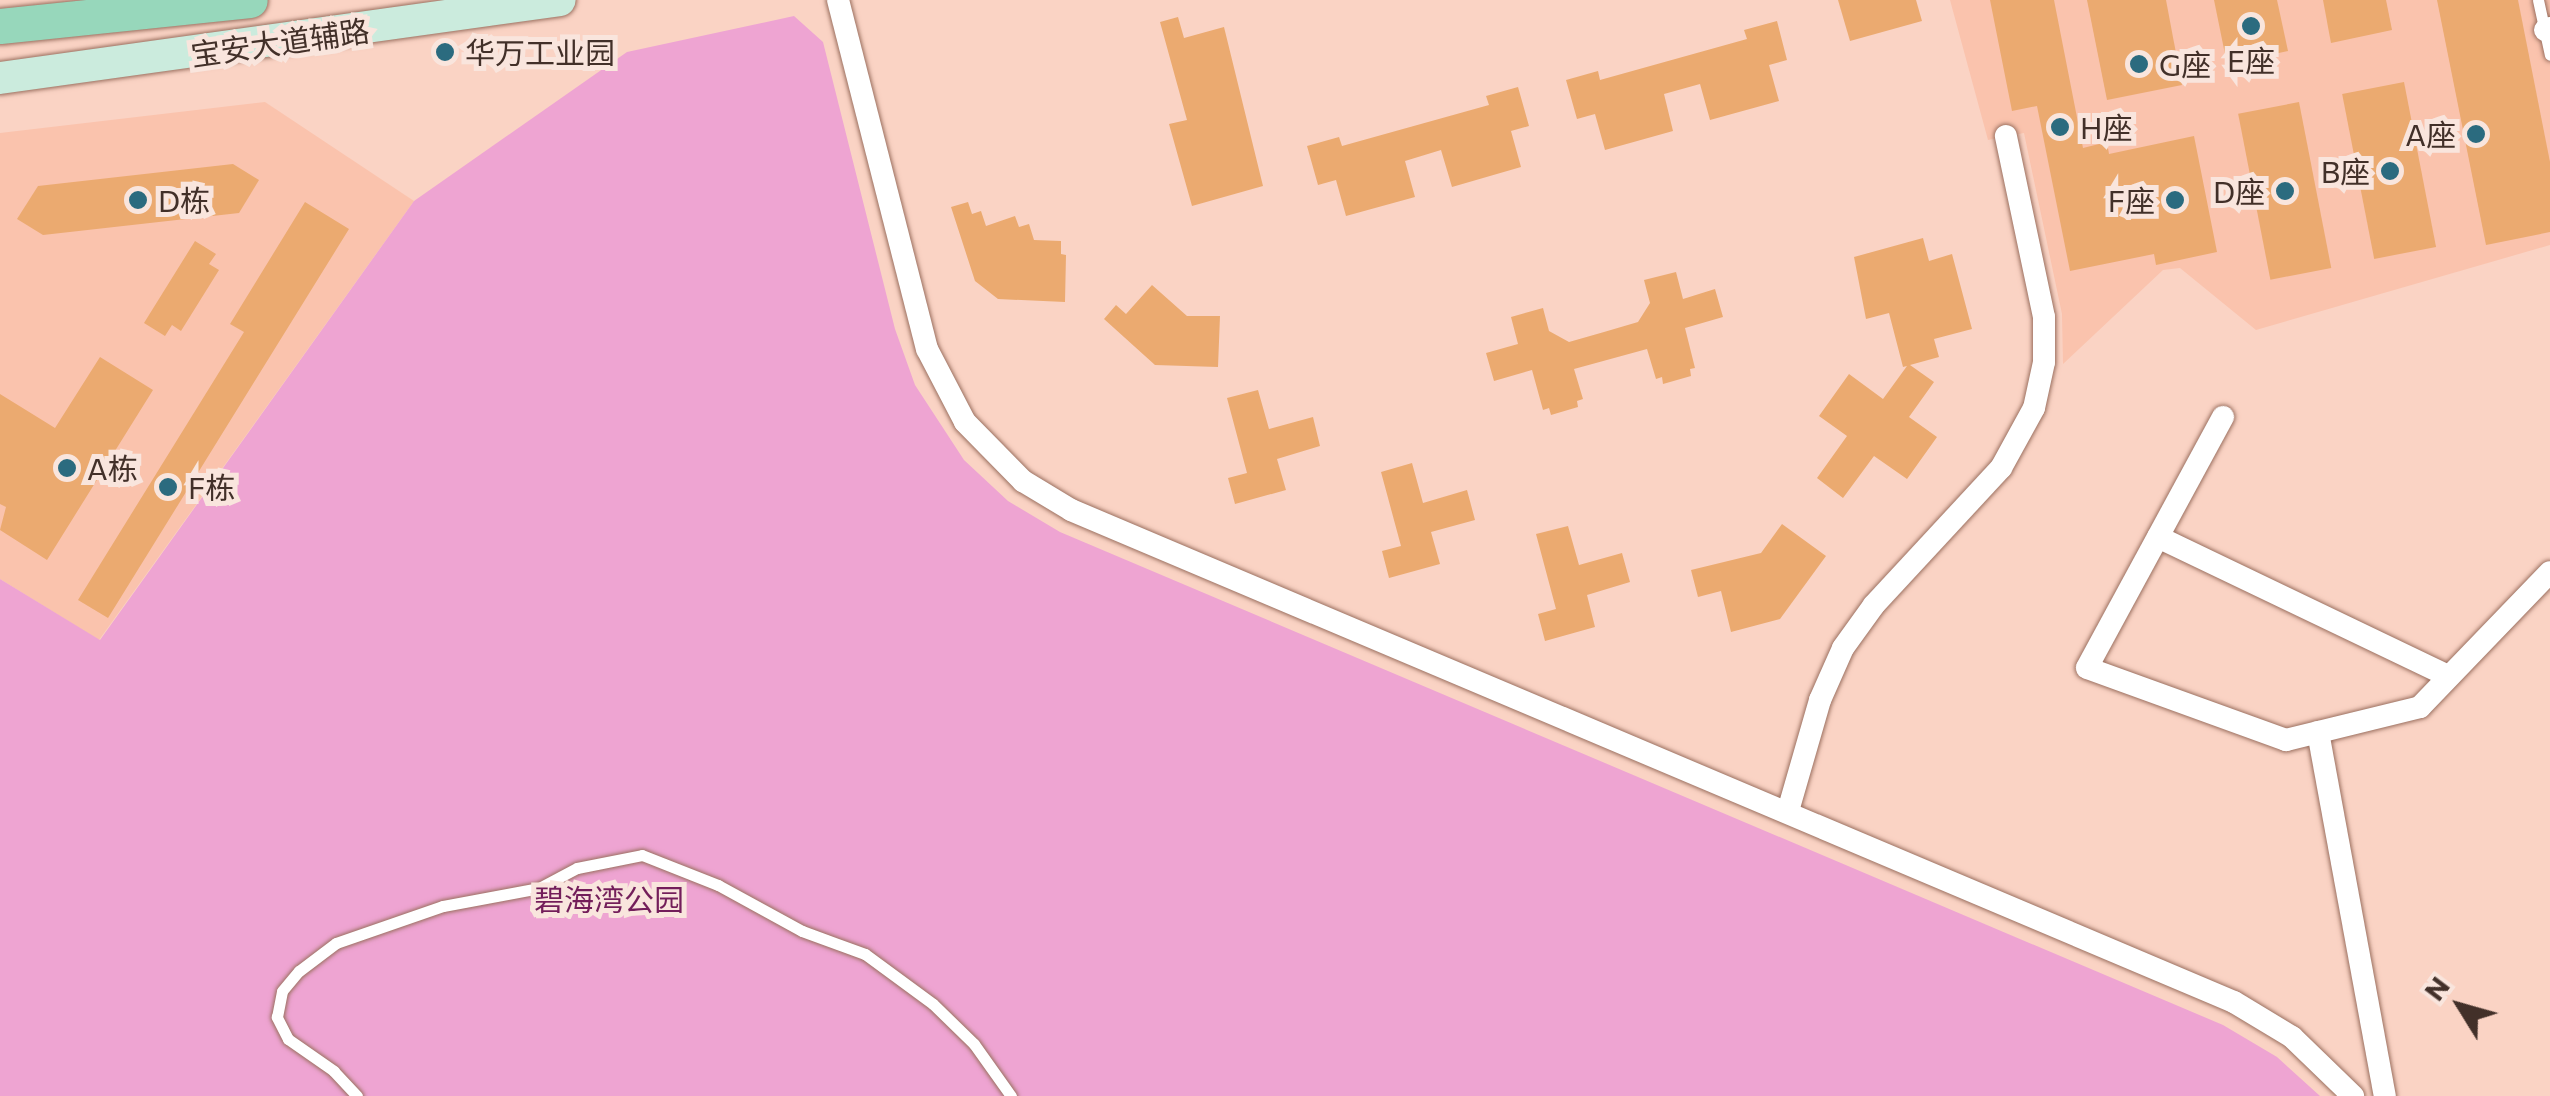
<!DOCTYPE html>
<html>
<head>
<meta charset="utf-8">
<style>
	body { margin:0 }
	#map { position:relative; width:2550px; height:1096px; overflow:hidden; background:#fad3c4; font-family:Commissioner,"Noto Sans SC",sans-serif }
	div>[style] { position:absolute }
	.built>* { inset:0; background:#fac3ad }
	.green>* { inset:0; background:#eea4d2 }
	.building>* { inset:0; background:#ebaa70; transform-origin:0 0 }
	.roads { filter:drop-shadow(0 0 2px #9b7060) drop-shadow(0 0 2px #9b7060) }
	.lane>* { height:11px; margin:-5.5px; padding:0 5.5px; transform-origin:5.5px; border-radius:5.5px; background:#fff }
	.street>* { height:22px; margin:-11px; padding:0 11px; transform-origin:11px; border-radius:11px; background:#fff }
	.secondary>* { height:32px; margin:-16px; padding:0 16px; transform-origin:16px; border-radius:16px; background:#cbebdd }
	.primary>* { height:35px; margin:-17.5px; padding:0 17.5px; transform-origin:17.5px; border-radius:17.5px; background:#97d7bb }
	.dots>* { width:28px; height:28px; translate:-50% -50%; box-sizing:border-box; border:5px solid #f9e5dd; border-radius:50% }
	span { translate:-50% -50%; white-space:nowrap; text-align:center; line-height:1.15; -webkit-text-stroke:10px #f9e5dd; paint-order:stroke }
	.street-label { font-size:30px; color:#423029 }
	.poi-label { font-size:30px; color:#423029 }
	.left { translate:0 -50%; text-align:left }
	.right { translate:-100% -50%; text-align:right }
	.park-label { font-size:30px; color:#731e5a }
	.north { position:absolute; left:2410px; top:956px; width:100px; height:100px; -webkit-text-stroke:8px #f9e5dd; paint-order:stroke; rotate:307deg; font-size:28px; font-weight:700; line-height:40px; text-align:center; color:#423029 }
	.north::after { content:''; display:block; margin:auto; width:35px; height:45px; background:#423029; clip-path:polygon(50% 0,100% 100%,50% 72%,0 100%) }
</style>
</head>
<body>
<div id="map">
	<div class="built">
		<i style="clip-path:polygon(1950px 0,2550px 0,2550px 245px,2256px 330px,2180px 268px,2163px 270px,2063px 364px,2062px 314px,2024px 133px,1988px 140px)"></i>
		<i style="clip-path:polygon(265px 102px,414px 201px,99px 640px,0 579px,0 133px)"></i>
	</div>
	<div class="green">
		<i style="clip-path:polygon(794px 16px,823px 42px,895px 329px,915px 385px,964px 460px,1008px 501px,1060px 532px,2223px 1025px,2277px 1057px,2320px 1096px,0 1096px,0 579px,100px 640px,414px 201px,627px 52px)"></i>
	</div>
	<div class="building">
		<i style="clip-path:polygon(1838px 0,1916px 0,1922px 21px,1850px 41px)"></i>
		<i style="clip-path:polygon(1990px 0,2054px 0,2083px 148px,2107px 142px,2109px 154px,2194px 136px,2217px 252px,2156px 265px,2154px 254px,2070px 271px,2037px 106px,2012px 111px)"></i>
		<i style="clip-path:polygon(2087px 0,2166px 0,2182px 85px,2107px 100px)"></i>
		<i style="clip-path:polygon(2214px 0,2277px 0,2288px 51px,2227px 64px)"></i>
		<i style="clip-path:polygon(2323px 0,2386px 0,2392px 30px,2331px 43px)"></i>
		<i style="clip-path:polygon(2437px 0,2518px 0,2550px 162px,2550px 232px,2486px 245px)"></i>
		<i style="clip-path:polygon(1178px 17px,1184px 38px,1224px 27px,1263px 186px,1192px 206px,1169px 124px,1187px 120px,1160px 22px)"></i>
		<i style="clip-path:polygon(1777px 21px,1787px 60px,1769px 65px,1779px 101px,1710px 120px,1700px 84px,1664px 94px,1673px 131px,1605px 150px,1595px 114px,1577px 119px,1566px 80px,1598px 71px,1600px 80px,1747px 39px,1744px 30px)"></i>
		<i style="left:2404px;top:82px;width:168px;height:63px;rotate:79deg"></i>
		<i style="clip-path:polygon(1518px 87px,1529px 126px,1511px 131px,1521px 167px,1452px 187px,1441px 150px,1405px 161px,1415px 197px,1346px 216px,1336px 180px,1318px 185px,1307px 146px,1339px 137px,1342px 146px,1489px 105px,1486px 96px)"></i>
		<i style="left:2299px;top:102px;width:169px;height:62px;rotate:79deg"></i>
		<i style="clip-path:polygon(233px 164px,259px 180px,239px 213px,43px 235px,17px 219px,38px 186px)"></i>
		<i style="clip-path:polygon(305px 202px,349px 229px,108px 618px,78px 600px,244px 332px,230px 324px)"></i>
		<i style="clip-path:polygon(968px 202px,972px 214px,981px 211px,986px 226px,1015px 216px,1019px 227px,1029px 224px,1034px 240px,1061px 241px,1061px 254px,1066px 255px,1065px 302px,998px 299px,975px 281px,951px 207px)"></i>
		<i style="clip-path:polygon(1923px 238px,1929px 261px,1952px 254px,1972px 329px,1934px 339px,1939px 357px,1910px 365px,1934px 382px,1909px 417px,1937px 437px,1907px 479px,1874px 456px,1843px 498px,1817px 478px,1847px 436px,1819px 416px,1849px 374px,1883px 399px,1907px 366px,1903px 367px,1889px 313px,1866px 319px,1854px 257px)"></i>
		<i style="clip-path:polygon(195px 241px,216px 254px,209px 264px,219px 270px,181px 331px,172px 325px,165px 336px,144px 323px)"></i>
		<i style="clip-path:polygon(1676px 272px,1683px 299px,1715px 289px,1723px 317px,1685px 328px,1695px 368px,1690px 369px,1691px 376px,1663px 384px,1662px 377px,1656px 379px,1647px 349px,1574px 369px,1583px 399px,1577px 401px,1578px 407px,1551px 415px,1549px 408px,1543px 410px,1532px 370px,1494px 381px,1486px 353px,1518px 344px,1511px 317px,1543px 308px,1549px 331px,1569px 342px,1604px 332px,1638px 322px,1650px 303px,1644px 280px)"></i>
		<i style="clip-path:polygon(1152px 285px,1187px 316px,1220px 316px,1218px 367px,1155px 365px,1104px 319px,1116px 305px,1126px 314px)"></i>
		<i style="clip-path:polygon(100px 357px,153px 390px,47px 560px,0 530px,6px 507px,0 504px,0 394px,55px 428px)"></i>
		<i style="clip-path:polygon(1258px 390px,1269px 429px,1313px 417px,1320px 446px,1277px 459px,1286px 490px,1235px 504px,1228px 478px,1247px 473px,1227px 398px)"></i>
		<i style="clip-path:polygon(1412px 463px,1423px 503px,1467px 490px,1475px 520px,1431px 532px,1440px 564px,1389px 578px,1382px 551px,1401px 546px,1381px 472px)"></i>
		<i style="clip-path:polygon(1782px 524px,1826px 556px,1780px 619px,1731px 632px,1721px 591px,1698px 597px,1691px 570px,1761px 553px)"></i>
		<i style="clip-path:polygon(1568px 526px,1579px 565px,1622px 553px,1630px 582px,1587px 595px,1595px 627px,1545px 641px,1538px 614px,1556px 609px,1536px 534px)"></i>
	</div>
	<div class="roads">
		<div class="lane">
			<i style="left:2538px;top:0;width:56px;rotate:77.7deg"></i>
			<i style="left:357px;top:1096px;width:34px;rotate:-133deg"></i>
			<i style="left:334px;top:1071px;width:56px;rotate:-145.2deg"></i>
			<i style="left:288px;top:1039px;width:25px;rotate:-117deg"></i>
			<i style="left:277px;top:1017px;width:26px;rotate:-79deg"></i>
			<i style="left:282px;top:991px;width:26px;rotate:-50deg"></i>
			<i style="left:299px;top:971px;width:46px;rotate:-37.1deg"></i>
			<i style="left:336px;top:943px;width:113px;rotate:-19.1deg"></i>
			<i style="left:443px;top:906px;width:98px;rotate:-10.6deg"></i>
			<i style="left:539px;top:888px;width:43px;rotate:-27.8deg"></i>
			<i style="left:577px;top:868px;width:66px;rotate:-11.3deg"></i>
			<i style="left:642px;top:855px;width:82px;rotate:21.5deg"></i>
			<i style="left:718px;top:885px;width:96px;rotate:28.7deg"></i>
			<i style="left:802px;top:931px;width:67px;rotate:20.1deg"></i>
			<i style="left:865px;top:954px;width:84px;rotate:36.3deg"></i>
			<i style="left:933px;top:1004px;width:57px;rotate:44.3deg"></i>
			<i style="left:974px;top:1044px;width:64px;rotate:54.6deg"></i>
		</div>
		<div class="street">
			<i style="left:838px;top:0;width:360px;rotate:75.7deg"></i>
			<i style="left:927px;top:349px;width:82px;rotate:62.5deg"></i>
			<i style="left:965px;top:422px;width:83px;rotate:45.5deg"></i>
			<i style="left:1023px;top:481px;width:56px;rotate:31.1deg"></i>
			<i style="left:1071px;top:510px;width:1263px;rotate:22.93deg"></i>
			<i style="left:2234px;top:1002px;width:68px;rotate:31.1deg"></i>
			<i style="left:2292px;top:1037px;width:85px;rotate:44deg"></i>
			<i style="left:2545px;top:30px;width:5px;rotate:-22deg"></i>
			<i style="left:2223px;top:417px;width:285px;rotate:118.5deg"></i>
			<i style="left:2087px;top:668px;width:212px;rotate:19.9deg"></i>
			<i style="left:2286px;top:740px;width:138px;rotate:-13.8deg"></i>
			<i style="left:2420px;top:707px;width:187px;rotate:-46.1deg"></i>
			<i style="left:2158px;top:537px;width:322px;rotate:25.6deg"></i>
			<i style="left:2318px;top:732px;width:370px;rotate:79.6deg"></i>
			<i style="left:1788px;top:811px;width:116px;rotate:-73.9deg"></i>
			<i style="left:1820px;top:700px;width:57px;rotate:-66.1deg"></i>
			<i style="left:1843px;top:648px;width:53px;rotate:-54.2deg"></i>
			<i style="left:1874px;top:605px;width:187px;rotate:-47.2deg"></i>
			<i style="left:2001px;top:468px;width:68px;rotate:-61.2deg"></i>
			<i style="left:2034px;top:408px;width:47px;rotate:-77.7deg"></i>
			<i style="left:2044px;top:362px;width:45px;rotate:-90deg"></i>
			<i style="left:2044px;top:317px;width:185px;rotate:-101.9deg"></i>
		</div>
		<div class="secondary">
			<i style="left:0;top:78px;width:565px;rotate:-7.93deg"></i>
		</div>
		<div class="primary">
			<i style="left:0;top:26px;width:251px;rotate:-5.9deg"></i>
		</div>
	</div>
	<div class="dots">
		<i style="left:2251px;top:26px;background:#2b6b7f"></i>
		<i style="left:445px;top:52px;background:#2b6b7f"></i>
		<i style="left:2139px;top:64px;background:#2b6b7f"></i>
		<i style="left:2060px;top:127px;background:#2b6b7f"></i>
		<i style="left:2476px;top:134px;background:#2b6b7f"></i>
		<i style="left:2390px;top:171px;background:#2b6b7f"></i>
		<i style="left:2285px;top:191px;background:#2b6b7f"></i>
		<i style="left:138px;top:200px;background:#2b6b7f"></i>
		<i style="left:2175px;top:200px;background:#2b6b7f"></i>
		<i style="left:67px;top:468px;background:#2b6b7f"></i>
		<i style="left:168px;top:487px;background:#2b6b7f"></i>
	</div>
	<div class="street-label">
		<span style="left:280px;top:42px;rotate:-8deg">宝安大道辅路</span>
	</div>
	<div class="poi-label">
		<span class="left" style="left:465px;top:52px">华万工业园</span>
		<span style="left:2251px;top:60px">E座</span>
		<span class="left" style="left:2159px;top:64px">G座</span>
		<span class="left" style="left:2080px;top:127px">H座</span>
		<span class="right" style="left:2456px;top:134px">A座</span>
		<span class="right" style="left:2370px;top:171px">B座</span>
		<span class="right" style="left:2265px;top:191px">D座</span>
		<span class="left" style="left:158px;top:200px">D栋</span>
		<span class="right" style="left:2155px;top:200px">F座</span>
		<span class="left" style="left:87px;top:468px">A栋</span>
		<span class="left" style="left:188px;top:487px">F栋</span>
	</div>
	<div class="park-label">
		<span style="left:609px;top:899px">碧海湾公园</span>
	</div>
	<div class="north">N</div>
</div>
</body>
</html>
